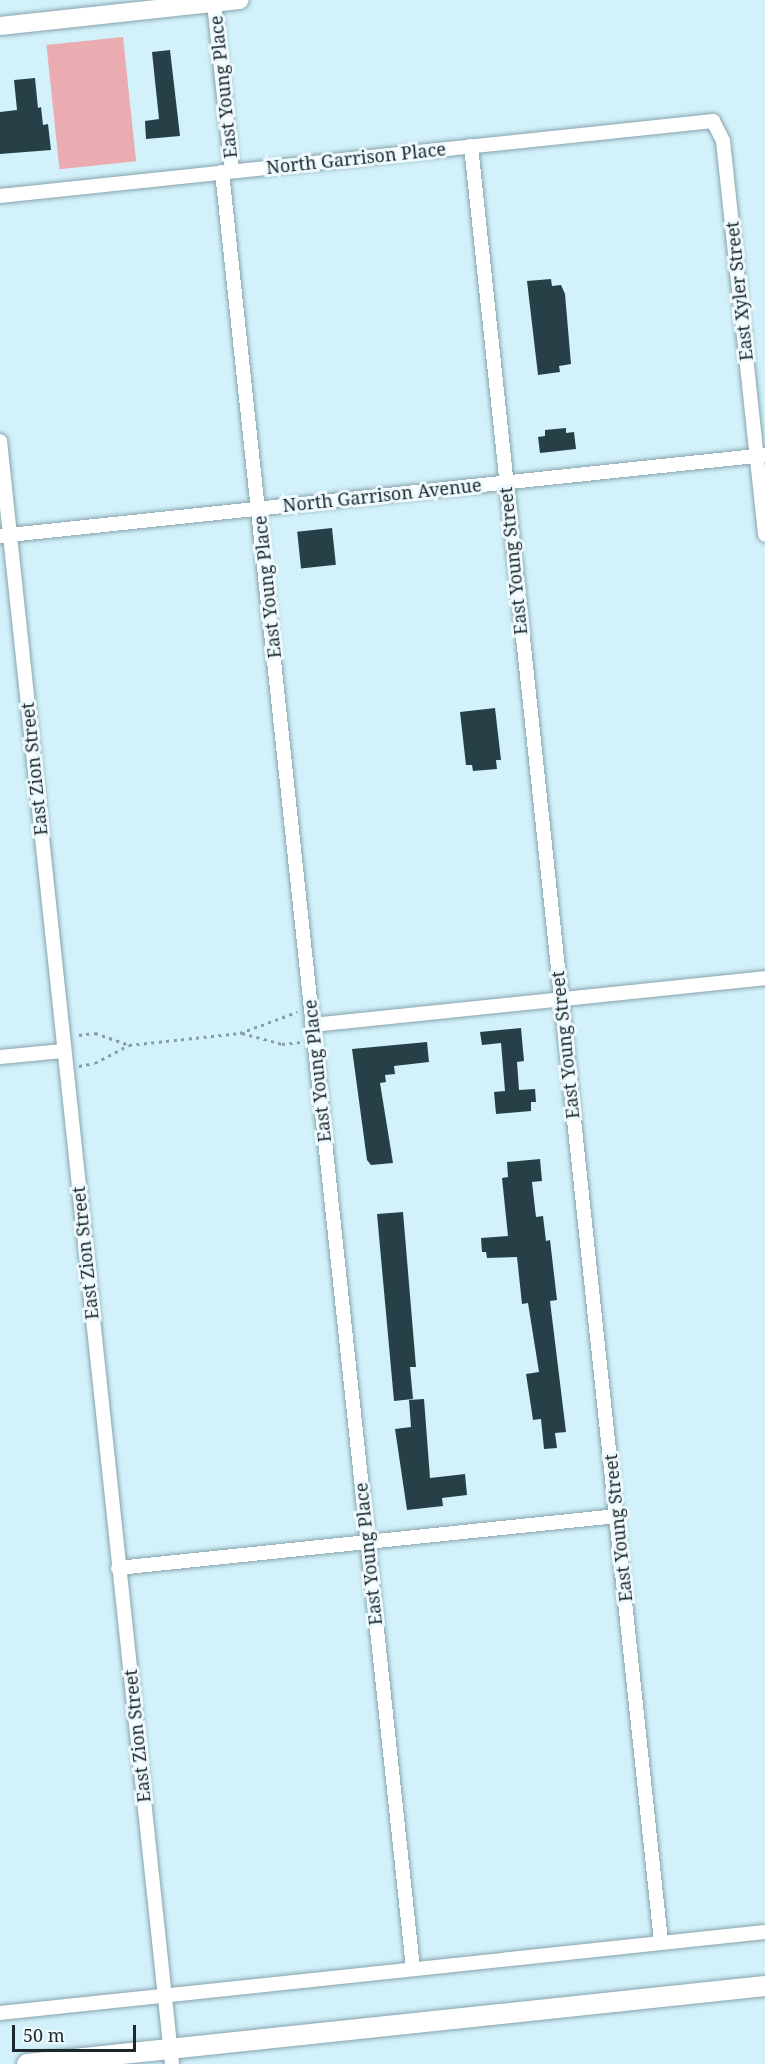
<!DOCTYPE html>
<html>
<head>
<meta charset="utf-8">
<style>
	body { margin:0 }
	#map { position:relative; width:765px; height:2064px; overflow:hidden; background:#d2f1fa; font-family:"Noto Serif",serif }
	div>[style] { position:absolute }
	.green>* { inset:0; background:#eaacb1; transform-origin:0 0 }
	.building>* { inset:0; background:#274048; transform-origin:0 0 }
	.path>* { height:3px; margin-top:-1.5px; transform-origin:0; background:repeating-linear-gradient(90deg,#869da3 0 3px,transparent 0 7.5px) }
	.roads { filter:drop-shadow(0 0 2px #87a3ac) drop-shadow(0 0 2px #87a3ac) }
	.minor>* { height:14px; margin:-7px; padding:0 7px; transform-origin:7px; border-radius:7px; background:#fff }
	.tertiary>* { height:18px; margin:-9px; padding:0 9px; transform-origin:9px; border-radius:9px; background:#fff }
	.secondary>* { height:20px; margin:-10px; padding:0 10px; transform-origin:10px; border-radius:10px; background:#fff }
	span { translate:-50% -50%; white-space:nowrap; text-align:center; line-height:1.15; -webkit-text-stroke:6px #eefafe; paint-order:stroke }
	.street-label { font-size:18px; color:#1c272b }
	.scale { position:absolute; left:12px; top:2025px; width:124px; height:27px; box-sizing:border-box; border:3px solid #1c272b; border-top:0; padding-left:8px; font-size:18px; line-height:21px; white-space:nowrap; color:#1c272b; -webkit-text-stroke:4px #eefafe; paint-order:stroke }
</style>
</head>
<body>
<div id="map">
	<div class="green">
		<i style="left:123px;top:37px;width:125px;height:77px;rotate:84deg"></i>
	</div>
	<div class="building">
		<i style="clip-path:polygon(170px 50px,180px 136px,146px 139px,145px 121px,159px 119px,152px 52px)"></i>
		<i style="clip-path:polygon(35px 78px,38px 108px,41px 107px,43px 125px,48px 124px,51px 150px,0 154px,0 112px,17px 110px,14px 80px)"></i>
		<i style="clip-path:polygon(551px 279px,552px 286px,561px 285px,565px 294px,571px 364px,559px 366px,560px 372px,538px 375px,527px 281px)"></i>
		<i style="clip-path:polygon(566px 428px,566px 433px,574px 432px,576px 449px,540px 453px,538px 437px,545px 436px,545px 430px)"></i>
		<i style="left:332px;top:528px;width:37px;height:35px;rotate:84deg"></i>
		<i style="clip-path:polygon(495px 708px,501px 760px,496px 760px,497px 769px,473px 771px,472px 765px,466px 765px,460px 712px)"></i>
		<i style="clip-path:polygon(521px 1028px,524px 1061px,517px 1062px,519px 1090px,535px 1089px,536px 1102px,531px 1102px,531px 1111px,496px 1114px,494px 1092px,505px 1091px,501px 1043px,482px 1045px,480px 1032px)"></i>
		<i style="clip-path:polygon(427px 1042px,429px 1062px,394px 1066px,395px 1074px,385px 1075px,386px 1082px,380px 1083px,393px 1163px,371px 1165px,367px 1160px,352px 1049px)"></i>
		<i style="clip-path:polygon(540px 1159px,542px 1181px,532px 1182px,536px 1217px,543px 1216px,546px 1241px,550px 1240px,557px 1300px,550px 1301px,566px 1432px,555px 1433px,557px 1448px,544px 1449px,541px 1419px,533px 1420px,528px 1387px,526px 1374px,539px 1372px,528px 1303px,522px 1304px,517px 1257px,487px 1258px,486px 1252px,482px 1252px,481px 1238px,508px 1236px,502px 1178px,508px 1177px,507px 1162px)"></i>
		<i style="clip-path:polygon(403px 1212px,416px 1367px,410px 1367px,413px 1399px,394px 1401px,377px 1214px)"></i>
		<i style="clip-path:polygon(424px 1399px,430px 1478px,465px 1474px,467px 1495px,442px 1498px,443px 1506px,407px 1510px,395px 1429px,411px 1427px,409px 1400px)"></i>
	</div>
	<div class="path">
		<i style="left:242px;top:1033px;width:41px;rotate:15.4deg"></i>
		<i style="left:282px;top:1044px;width:18px;rotate:-6deg"></i>
		<i style="left:79px;top:1035px;width:16px;rotate:-7deg"></i>
		<i style="left:95px;top:1033px;width:36px;rotate:19deg"></i>
		<i style="left:79px;top:1066px;width:16px;rotate:-11deg"></i>
		<i style="left:95px;top:1063px;width:38px;rotate:-28deg"></i>
		<i style="left:129px;top:1045px;width:112px;rotate:-6.2deg"></i>
		<i style="left:240px;top:1033px;width:61px;rotate:-20.2deg"></i>
	</div>
	<div class="roads">
		<div class="minor">
			<i style="left:214px;top:3px;width:169px;rotate:83.9deg"></i>
			<i style="left:471px;top:146px;width:1807px;rotate:83.96deg"></i>
			<i style="left:222px;top:172px;width:1807px;rotate:83.93deg"></i>
			<i style="left:0;top:196px;width:717px;rotate:-6deg"></i>
			<i style="left:713px;top:121px;width:22px;rotate:63deg"></i>
			<i style="left:723px;top:141px;width:396px;rotate:83.9deg"></i>
			<i style="left:0;top:441px;width:1632px;rotate:83.95deg"></i>
			<i style="left:0;top:536px;width:769px;rotate:-6.04deg"></i>
			<i style="left:312px;top:1025px;width:455px;rotate:-5.9deg"></i>
			<i style="left:0;top:1057px;width:63px;rotate:-5.4deg"></i>
			<i style="left:118px;top:1568px;width:502px;rotate:-5.95deg"></i>
			<i style="left:0;top:2013px;width:769px;rotate:-6.04deg"></i>
		</div>
		<div class="tertiary">
			<i style="left:0;top:26px;width:241px;rotate:-6.2deg"></i>
		</div>
		<div class="secondary">
			<i style="left:27px;top:2064px;width:742px;rotate:-6.03deg"></i>
		</div>
	</div>
	<div class="street-label">
		<span style="left:223px;top:87px;rotate:-96deg">East Young Place</span>
		<span style="left:356px;top:158px;rotate:-6deg">North Garrison Place</span>
		<span style="left:739px;top:291px;rotate:-96deg">East Xyler Street</span>
		<span style="left:382px;top:495px;rotate:-6deg">North Garrison Avenue</span>
		<span style="left:513px;top:561px;rotate:-96deg">East Young Street</span>
		<span style="left:267px;top:587px;rotate:-96deg">East Young Place</span>
		<span style="left:34px;top:769px;rotate:-96deg">East Zion Street</span>
		<span style="left:565px;top:1045px;rotate:-96deg">East Young Street</span>
		<span style="left:317px;top:1071px;rotate:-96deg">East Young Place</span>
		<span style="left:85px;top:1253px;rotate:-96deg">East Zion Street</span>
		<span style="left:618px;top:1528px;rotate:-96deg">East Young Street</span>
		<span style="left:368px;top:1554px;rotate:-96deg">East Young Place</span>
		<span style="left:137px;top:1736px;rotate:-96deg">East Zion Street</span>
	</div>
	<div class="scale">50 m</div>
</div>
</body>
</html>
